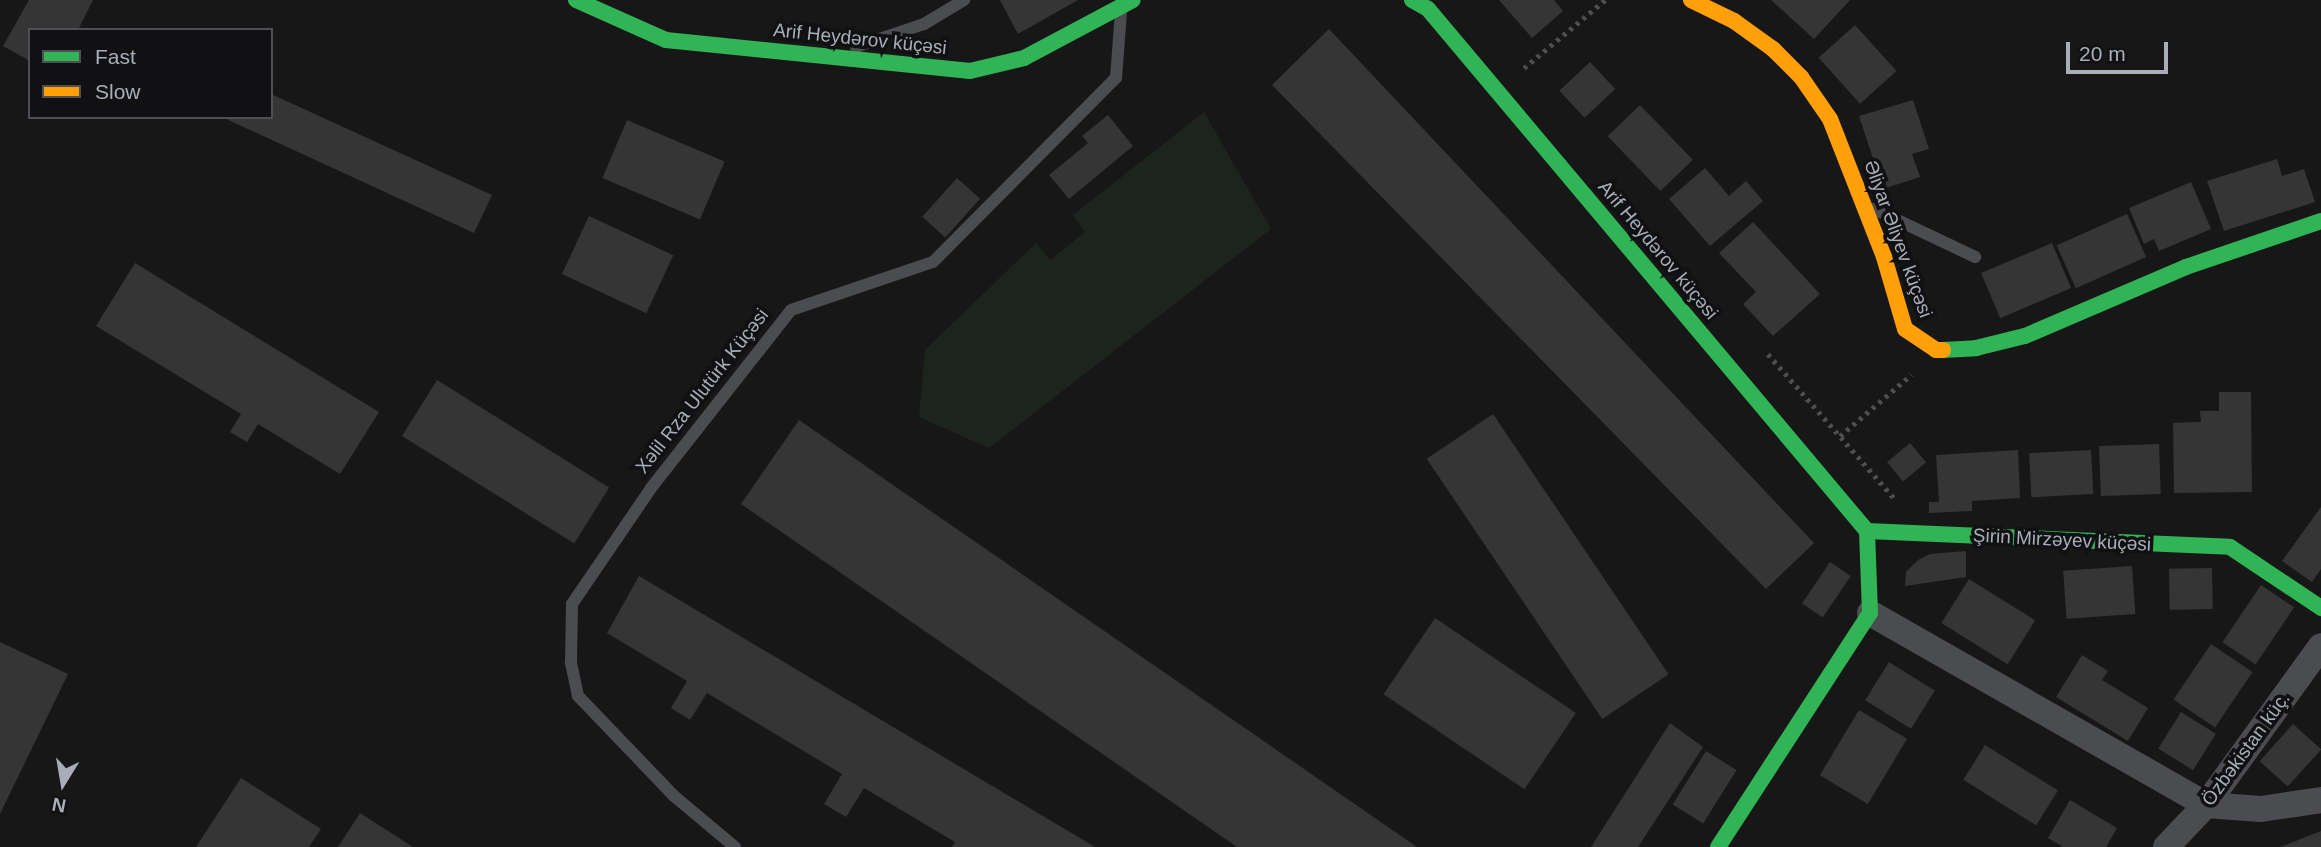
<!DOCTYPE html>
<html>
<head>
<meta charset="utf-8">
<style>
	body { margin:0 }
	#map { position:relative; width:2321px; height:847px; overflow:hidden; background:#171717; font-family:Arial,sans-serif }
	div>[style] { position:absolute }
	.green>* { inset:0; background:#1d241e }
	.building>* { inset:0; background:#353536; transform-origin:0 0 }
	.path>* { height:4.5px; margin-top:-2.25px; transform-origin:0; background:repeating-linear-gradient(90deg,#4d4e52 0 3.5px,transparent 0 8.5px) }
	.lane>* { height:12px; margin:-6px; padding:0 6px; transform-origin:6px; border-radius:6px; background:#4b4c50 }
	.street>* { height:26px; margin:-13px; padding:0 13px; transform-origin:13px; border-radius:13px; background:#4b4c50 }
	.fast>* { height:16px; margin:-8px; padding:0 8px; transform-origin:8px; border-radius:8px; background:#30b455 }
	.slow>* { height:16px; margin:-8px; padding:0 8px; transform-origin:8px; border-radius:8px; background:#ff9f0a }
	span { translate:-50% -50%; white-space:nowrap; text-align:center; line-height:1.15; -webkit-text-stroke:7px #111113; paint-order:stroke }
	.street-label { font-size:19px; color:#a8adb8 }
	.legend { position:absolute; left:28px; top:28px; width:245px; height:91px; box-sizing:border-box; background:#111113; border:2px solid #4d4f55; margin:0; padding:9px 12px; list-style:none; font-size:21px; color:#a8adb8 }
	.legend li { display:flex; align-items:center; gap:14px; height:35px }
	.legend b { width:35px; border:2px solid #4d4f55 }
	.north { position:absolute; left:28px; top:749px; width:70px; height:70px; -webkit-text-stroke:5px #111113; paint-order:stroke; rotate:191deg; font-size:19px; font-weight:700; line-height:28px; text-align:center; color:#a8adb8 }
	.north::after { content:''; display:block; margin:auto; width:24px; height:32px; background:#a8adb8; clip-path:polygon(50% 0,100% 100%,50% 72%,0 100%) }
	.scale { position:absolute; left:2066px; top:42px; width:102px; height:32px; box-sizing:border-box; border:4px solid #a8adb8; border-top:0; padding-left:9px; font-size:21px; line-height:24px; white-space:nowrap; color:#a8adb8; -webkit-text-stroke:5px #111113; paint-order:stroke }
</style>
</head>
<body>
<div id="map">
	<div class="green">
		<i style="clip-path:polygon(1204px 112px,1271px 229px,989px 448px,919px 417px,925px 350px,1036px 243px,1050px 260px,1085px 232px,1073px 215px)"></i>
	</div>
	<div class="building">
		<i style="clip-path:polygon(29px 0,93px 0,78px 30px,30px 30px,30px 61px,3px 46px)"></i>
		<i style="clip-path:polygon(1000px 0,1078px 0,1018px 34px)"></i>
		<i style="clip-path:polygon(1499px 0,1554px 0,1563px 11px,1532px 38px)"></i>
		<i style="clip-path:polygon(1771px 0,1850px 0,1814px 39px)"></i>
		<i style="left:1855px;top:25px;width:62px;height:49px;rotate:48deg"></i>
		<i style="clip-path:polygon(1329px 29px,1814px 543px,1766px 589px,1272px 85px)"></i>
		<i style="left:1590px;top:62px;width:37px;height:42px;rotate:47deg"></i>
		<i style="clip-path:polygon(271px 94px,492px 195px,474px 233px,222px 117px,271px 117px)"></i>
		<i style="clip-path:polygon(1913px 100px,1929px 149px,1912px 154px,1920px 177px,1883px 189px,1859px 116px)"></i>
		<i style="left:1640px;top:105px;width:76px;height:45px;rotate:46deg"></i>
		<i style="clip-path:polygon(1108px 115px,1133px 146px,1069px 199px,1049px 175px,1088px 143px,1082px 136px)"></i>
		<i style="left:627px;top:120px;width:106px;height:63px;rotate:23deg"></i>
		<i style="clip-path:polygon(2277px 159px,2282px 176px,2304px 169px,2315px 202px,2224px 231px,2207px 181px)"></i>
		<i style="clip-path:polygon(1705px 168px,1729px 196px,1746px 181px,1763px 201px,1710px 246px,1669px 199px)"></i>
		<i style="left:957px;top:178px;width:31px;height:52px;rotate:42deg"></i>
		<i style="clip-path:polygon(2191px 182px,2211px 229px,2159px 251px,2154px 239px,2144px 244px,2129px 208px)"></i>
		<i style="left:2127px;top:214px;width:47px;height:77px;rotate:66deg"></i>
		<i style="left:589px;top:216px;width:93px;height:64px;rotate:25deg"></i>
		<i style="clip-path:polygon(1753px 222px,1820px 294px,1773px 336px,1743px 304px,1756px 292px,1719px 253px)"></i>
		<i style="left:2052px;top:243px;width:49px;height:77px;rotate:67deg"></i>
		<i style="clip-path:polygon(135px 263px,379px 412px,340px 474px,258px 424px,247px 442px,230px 432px,241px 414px,96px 326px)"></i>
		<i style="left:437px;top:380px;width:203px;height:66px;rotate:32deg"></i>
		<i style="clip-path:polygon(2219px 392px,2251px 392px,2252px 492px,2174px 493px,2173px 423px,2201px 422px,2200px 411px,2219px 411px)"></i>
		<i style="left:1493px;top:414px;width:314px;height:80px;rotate:56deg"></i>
		<i style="clip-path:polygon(799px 420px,1417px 847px,1237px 847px,741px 504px)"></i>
		<i style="left:1910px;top:443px;width:25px;height:30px;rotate:50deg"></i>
		<i style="left:2159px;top:444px;width:50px;height:60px;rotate:88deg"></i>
		<i style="clip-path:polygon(2018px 450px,2020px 498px,1972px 501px,1972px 511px,1929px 513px,1929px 502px,1939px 502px,1936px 455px)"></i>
		<i style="left:2091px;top:450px;width:44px;height:62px;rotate:87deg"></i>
		<i style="clip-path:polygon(2321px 507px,2321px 569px,2312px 582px,2282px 561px)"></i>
		<i style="clip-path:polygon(1966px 551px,1966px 577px,1905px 586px,1906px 572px,1918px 560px,1930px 554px)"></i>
		<i style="left:1830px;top:562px;width:25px;height:50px;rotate:34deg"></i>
		<i style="left:2132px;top:566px;width:48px;height:69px;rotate:86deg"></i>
		<i style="left:2212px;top:568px;width:41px;height:43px;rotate:89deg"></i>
		<i style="clip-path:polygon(639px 576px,1095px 847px,952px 847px,955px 842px,864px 788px,846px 817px,824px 804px,842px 774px,707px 693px,690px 720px,671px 708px,687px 681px,607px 633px)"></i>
		<i style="left:1969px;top:579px;width:78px;height:52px;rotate:32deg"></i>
		<i style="left:2261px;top:585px;width:40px;height:69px;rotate:34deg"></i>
		<i style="left:1435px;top:618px;width:170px;height:92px;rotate:34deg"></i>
		<i style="clip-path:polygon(0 642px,68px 674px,0 814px)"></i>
		<i style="left:2211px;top:644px;width:50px;height:67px;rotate:34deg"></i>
		<i style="clip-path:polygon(2082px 655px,2108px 671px,2102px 680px,2148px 708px,2128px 741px,2056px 697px)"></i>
		<i style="left:1889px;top:662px;width:54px;height:45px;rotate:32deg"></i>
		<i style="left:1859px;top:710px;width:56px;height:76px;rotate:31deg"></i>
		<i style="left:2181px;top:712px;width:41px;height:43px;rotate:32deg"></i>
		<i style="clip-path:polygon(1670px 723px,1703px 747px,1638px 847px,1591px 847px)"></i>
		<i style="left:2293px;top:724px;width:38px;height:50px;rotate:42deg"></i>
		<i style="left:1985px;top:745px;width:86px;height:41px;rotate:32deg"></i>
		<i style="left:1706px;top:751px;width:36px;height:63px;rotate:32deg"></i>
		<i style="clip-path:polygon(241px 778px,321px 829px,309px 847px,196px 847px)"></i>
		<i style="clip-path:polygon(2070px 800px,2117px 828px,2106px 847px,2063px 847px,2048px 838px)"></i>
		<i style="clip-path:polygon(360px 813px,413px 847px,338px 847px)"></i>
		<i style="clip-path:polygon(2321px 831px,2321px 847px,2280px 847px)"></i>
	</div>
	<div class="path">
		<i style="left:1524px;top:68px;width:106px;rotate:-40deg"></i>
		<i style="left:1768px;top:354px;width:191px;rotate:48.8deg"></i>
		<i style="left:1840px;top:436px;width:94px;rotate:-40.7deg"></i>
	</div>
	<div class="lane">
		<i style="left:856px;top:47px;width:72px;rotate:-18.7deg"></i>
		<i style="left:924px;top:24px;width:47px;rotate:-31deg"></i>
		<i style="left:1874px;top:209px;width:112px;rotate:25.4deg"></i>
		<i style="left:735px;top:847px;width:80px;rotate:-140.1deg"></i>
		<i style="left:674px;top:796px;width:139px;rotate:-133.8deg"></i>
		<i style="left:578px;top:696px;width:35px;rotate:-102deg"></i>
		<i style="left:571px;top:662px;width:58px;rotate:-89deg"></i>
		<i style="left:572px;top:604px;width:140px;rotate:-55.7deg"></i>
		<i style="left:651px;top:488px;width:226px;rotate:-51.8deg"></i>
		<i style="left:791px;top:310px;width:150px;rotate:-18.7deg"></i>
		<i style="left:933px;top:262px;width:260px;rotate:-45.2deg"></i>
		<i style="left:1116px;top:78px;width:67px;rotate:-85.7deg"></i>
	</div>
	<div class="street">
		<i style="left:1870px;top:613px;width:387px;rotate:29.7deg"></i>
		<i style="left:2206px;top:805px;width:55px;rotate:4.2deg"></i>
		<i style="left:2261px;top:809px;width:61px;rotate:-8.5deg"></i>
		<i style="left:2166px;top:847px;width:58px;rotate:-46.4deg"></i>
		<i style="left:2206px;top:805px;width:196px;rotate:-54.1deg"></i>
	</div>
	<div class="fast">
		<i style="left:576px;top:0;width:98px;rotate:24deg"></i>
		<i style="left:666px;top:40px;width:306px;rotate:5.8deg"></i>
		<i style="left:970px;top:71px;width:56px;rotate:-13.5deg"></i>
		<i style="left:1024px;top:58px;width:123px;rotate:-28deg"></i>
		<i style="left:1412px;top:0;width:18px;rotate:29deg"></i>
		<i style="left:1428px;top:9px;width:682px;rotate:49.94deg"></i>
		<i style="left:1943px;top:350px;width:33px;rotate:-3deg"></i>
		<i style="left:1976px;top:348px;width:50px;rotate:-13.8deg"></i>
		<i style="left:2025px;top:336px;width:175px;rotate:-23.2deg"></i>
		<i style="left:2186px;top:267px;width:143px;rotate:-18.8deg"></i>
		<i style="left:1867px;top:531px;width:363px;rotate:2.5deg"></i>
		<i style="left:2230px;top:547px;width:110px;rotate:33.8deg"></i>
		<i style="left:1718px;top:847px;width:279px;rotate:-57deg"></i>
		<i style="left:1870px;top:613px;width:82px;rotate:-92.1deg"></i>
	</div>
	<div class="slow">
		<i style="left:1691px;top:0;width:48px;rotate:26deg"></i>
		<i style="left:1734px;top:21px;width:48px;rotate:35.7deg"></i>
		<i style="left:1773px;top:49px;width:40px;rotate:45deg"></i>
		<i style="left:1801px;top:77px;width:51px;rotate:55.4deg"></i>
		<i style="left:1830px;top:119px;width:148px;rotate:68.6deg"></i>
		<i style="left:1884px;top:257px;width:75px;rotate:73.7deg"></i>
		<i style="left:1905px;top:329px;width:37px;rotate:34deg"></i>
		<i style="left:1936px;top:350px;width:7px"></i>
	</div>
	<div class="street-label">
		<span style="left:860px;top:39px;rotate:6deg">Arif Heydərov küçəsi</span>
		<span style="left:1898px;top:239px;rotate:70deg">Əliyar Əliyev küçəsi</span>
		<span style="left:1658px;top:250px;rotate:50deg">Arif Heydərov küçəsi</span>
		<span style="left:702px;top:391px;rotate:-52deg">Xəlil Rza Ulutürk Küçəsi</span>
		<span style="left:2062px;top:540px;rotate:3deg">Şirin Mirzəyev küçəsi</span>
		<span style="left:2246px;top:749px;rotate:-54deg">Özbəkistan küç.</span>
	</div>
	<ul class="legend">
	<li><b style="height:9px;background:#30b455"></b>Fast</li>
	<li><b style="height:9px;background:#ff9f0a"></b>Slow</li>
	</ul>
	<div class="north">N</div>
	<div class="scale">20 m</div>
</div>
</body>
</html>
